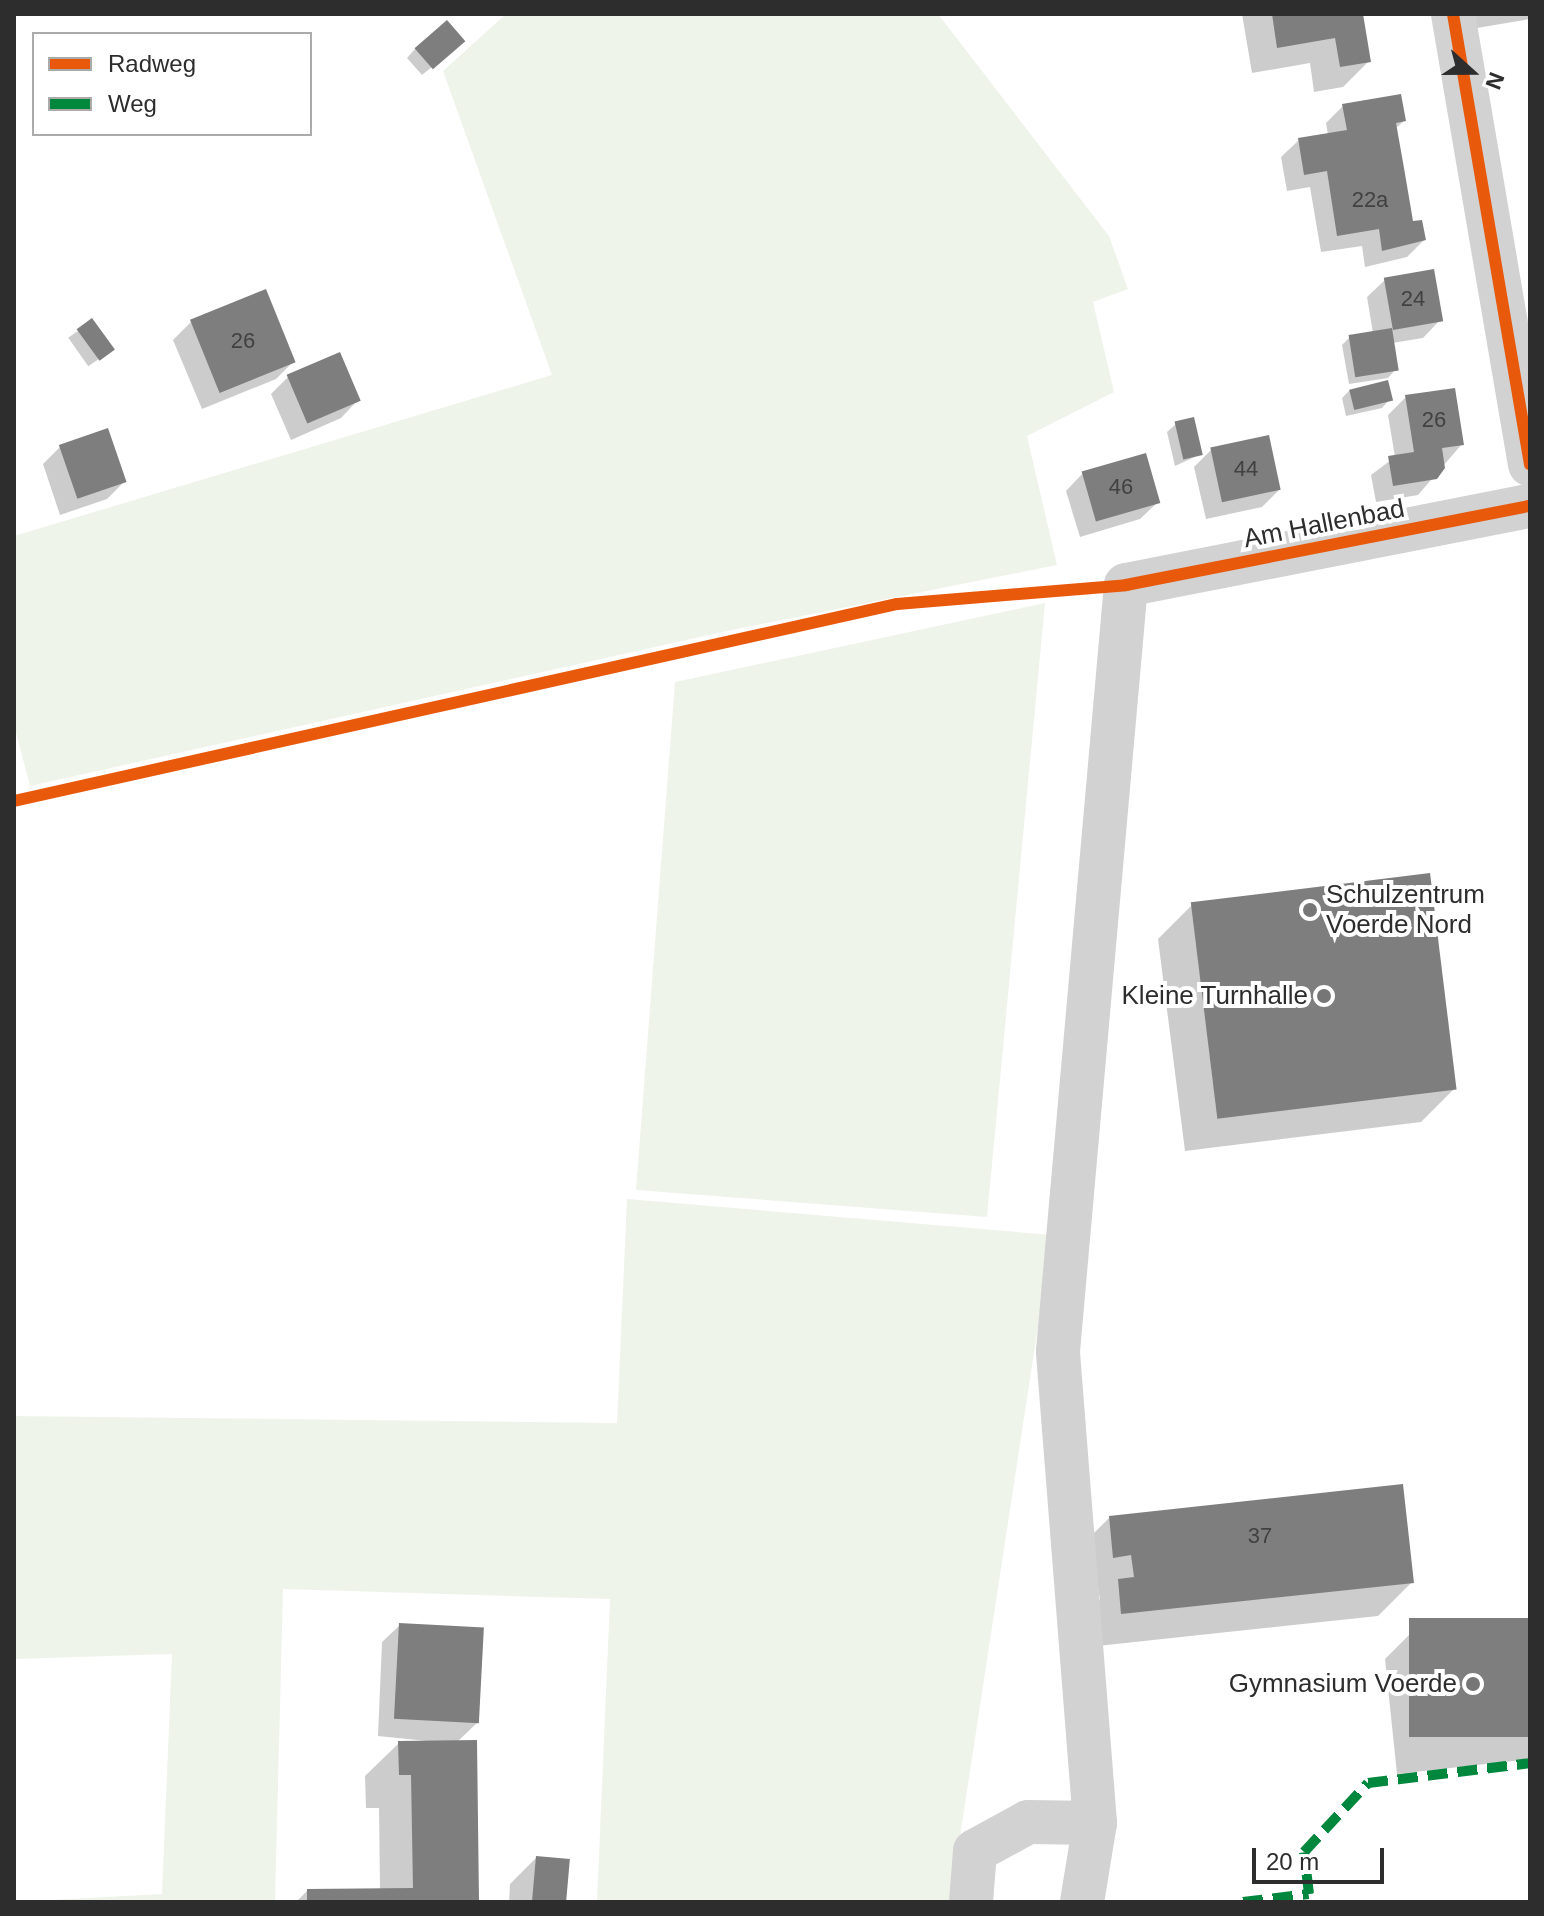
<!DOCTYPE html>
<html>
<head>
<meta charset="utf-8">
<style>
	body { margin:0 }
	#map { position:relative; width:1544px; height:1916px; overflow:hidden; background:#fff; font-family:Helvetica,sans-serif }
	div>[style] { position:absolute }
	.green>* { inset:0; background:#eff4ea }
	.shadow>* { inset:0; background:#0003; transform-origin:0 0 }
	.building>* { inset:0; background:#7e7e7e; transform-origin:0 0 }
	.minor>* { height:44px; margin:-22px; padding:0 22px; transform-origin:22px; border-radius:22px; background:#d2d2d2 }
	.quiet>* { height:10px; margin-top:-5px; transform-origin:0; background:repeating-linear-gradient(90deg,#00873e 0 20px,transparent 0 30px) }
	.cycleway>* { height:12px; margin:-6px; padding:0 6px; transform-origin:6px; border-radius:6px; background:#e8590c }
	.dots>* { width:22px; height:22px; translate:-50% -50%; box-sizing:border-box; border:4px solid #fff; border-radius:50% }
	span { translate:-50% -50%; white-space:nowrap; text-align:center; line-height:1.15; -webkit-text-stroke:8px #fff; paint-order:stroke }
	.number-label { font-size:22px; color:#414141 }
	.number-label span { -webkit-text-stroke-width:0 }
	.street-label { font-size:26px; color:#2d2d2d }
	.poi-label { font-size:26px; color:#2d2d2d }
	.left { translate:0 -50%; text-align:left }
	.right { translate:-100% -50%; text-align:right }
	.frame { position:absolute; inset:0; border:16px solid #2d2d2d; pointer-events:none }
	.legend { position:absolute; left:32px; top:32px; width:280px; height:104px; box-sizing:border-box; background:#fff; border:2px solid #ababab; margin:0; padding:10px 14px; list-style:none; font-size:24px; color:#2d2d2d }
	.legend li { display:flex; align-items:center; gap:16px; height:40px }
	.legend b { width:40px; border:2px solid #ababab }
	.north { position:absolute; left:1432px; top:32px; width:80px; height:80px; -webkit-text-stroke:6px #fff; paint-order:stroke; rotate:111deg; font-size:22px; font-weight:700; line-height:32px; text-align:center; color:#2d2d2d }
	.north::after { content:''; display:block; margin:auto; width:28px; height:36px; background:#2d2d2d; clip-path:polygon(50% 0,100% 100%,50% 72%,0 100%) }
	.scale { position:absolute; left:1252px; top:1848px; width:132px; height:36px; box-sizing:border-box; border:4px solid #2d2d2d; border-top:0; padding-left:10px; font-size:24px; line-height:28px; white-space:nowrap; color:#2d2d2d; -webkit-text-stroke:6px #fff; paint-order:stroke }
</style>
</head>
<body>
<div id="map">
	<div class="green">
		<i style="clip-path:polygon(506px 14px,938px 14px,1109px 236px,1128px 289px,1093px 302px,1114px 392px,1027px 436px,1057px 565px,727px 631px,30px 786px,14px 725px,14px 536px,552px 375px,443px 71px)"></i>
		<i style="clip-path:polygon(1045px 603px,987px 1217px,636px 1190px,675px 682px)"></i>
		<i style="clip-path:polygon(627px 1199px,1052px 1235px,950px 1902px,597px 1902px,610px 1599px,283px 1589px,275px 1902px,14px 1902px,162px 1894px,172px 1654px,14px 1659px,14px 1416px,617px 1423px)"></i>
	</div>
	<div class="shadow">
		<i style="clip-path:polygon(1242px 14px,1361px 14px,1369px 61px,1343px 87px,1314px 92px,1310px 63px,1252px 73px)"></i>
		<i style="clip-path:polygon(1475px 14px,1530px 14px,1530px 19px,1477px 28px)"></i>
		<i style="clip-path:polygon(415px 49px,454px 49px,422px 75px,407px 58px)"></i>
		<i style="clip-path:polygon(1343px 106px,1404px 121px,1395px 129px,1411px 224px,1424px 240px,1407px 257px,1365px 267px,1362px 246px,1321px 252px,1310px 187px,1287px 191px,1281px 157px,1299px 140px,1328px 135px,1326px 123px)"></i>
		<i style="clip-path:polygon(1385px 280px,1440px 320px,1423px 338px,1392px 343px,1396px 369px,1388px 378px,1349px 384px,1342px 345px,1350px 337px,1373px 333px,1367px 297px)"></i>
		<i style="clip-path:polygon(264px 291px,294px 361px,276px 379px,202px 409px,173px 340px,191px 322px)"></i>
		<i style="left:92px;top:321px;width:35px;height:29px;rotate:55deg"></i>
		<i style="clip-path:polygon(288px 377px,358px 400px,341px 418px,291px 440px,271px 394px)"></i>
		<i style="clip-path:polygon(1350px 390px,1390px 399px,1382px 408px,1346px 416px,1342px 398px)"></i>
		<i style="clip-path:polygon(1406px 397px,1462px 444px,1418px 495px,1376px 502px,1371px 475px,1395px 457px,1388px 415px)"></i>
		<i style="clip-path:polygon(1176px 424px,1201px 454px,1175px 466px,1167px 432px)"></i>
		<i style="clip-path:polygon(60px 447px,124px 482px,107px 499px,60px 515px,43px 464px)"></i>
		<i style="clip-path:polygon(1211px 450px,1279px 490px,1262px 507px,1206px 519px,1194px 467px)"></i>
		<i style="clip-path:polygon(1083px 473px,1158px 502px,1140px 519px,1080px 537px,1066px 491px)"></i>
		<i style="clip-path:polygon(1192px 905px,1455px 1088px,1421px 1122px,1185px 1151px,1158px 939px)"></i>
		<i style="clip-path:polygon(1109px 1518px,1412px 1582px,1378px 1616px,1088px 1647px,1085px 1614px,1100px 1599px,1098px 1588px,1076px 1551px)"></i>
		<i style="clip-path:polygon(1530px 1620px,1530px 1759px,1397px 1774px,1385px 1659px,1411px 1633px)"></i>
		<i style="clip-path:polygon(400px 1625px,477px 1723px,457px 1742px,477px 1902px,296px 1902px,307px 1891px,380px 1890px,379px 1808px,366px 1808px,365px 1776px,399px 1743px,437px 1742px,378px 1736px,382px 1642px)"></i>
		<i style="clip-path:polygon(536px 1858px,565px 1902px,509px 1902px,510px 1884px)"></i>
	</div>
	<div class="building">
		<i style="clip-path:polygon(1272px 14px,1363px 14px,1371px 62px,1340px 67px,1335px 38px,1277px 48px)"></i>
		<i style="left:447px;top:20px;width:28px;height:43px;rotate:49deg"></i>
		<i style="clip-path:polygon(1401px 94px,1406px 121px,1396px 123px,1404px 168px,1413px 221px,1422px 220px,1426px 240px,1382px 251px,1379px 229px,1337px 236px,1327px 171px,1304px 175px,1298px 138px,1347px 130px,1342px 104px)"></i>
		<i style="left:1434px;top:269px;width:53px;height:51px;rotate:80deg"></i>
		<i style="left:266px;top:289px;width:79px;height:82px;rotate:68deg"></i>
		<i style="left:92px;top:318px;width:39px;height:19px;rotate:54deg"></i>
		<i style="left:1392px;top:328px;width:43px;height:44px;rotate:81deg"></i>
		<i style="left:340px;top:352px;width:53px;height:58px;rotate:67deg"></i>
		<i style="left:1388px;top:380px;width:21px;height:40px;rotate:76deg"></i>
		<i style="clip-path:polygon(1455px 388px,1464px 445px,1442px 448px,1445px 468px,1437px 479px,1393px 486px,1388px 456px,1414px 452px,1405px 395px)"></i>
		<i style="left:1194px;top:417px;width:39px;height:20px;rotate:77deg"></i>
		<i style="left:108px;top:428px;width:57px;height:52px;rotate:71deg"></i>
		<i style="left:1269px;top:435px;width:56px;height:60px;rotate:78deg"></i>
		<i style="left:1146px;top:453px;width:52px;height:67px;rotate:74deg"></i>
		<i style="left:1430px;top:873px;width:218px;height:241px;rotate:83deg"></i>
		<i style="clip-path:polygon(1403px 1484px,1414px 1583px,1121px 1614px,1118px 1579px,1134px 1577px,1131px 1555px,1113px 1558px,1109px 1516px)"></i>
		<i style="left:1530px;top:1618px;width:119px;height:121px;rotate:90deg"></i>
		<i style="left:399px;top:1623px;width:85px;height:96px;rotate:3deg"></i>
		<i style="clip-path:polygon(477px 1740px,479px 1902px,307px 1902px,307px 1889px,413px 1888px,411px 1775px,399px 1775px,398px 1741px)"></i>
		<i style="left:536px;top:1856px;width:34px;height:46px;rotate:5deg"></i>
	</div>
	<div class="minor">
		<i style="left:1453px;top:14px;width:457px;rotate:80.3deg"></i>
		<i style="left:971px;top:1902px;width:51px;rotate:-85.5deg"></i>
		<i style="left:975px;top:1851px;width:60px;rotate:-28.7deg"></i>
		<i style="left:1028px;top:1822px;width:67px;rotate:0.9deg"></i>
		<i style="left:1082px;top:1902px;width:80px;rotate:-80.7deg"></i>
		<i style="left:1095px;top:1823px;width:473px;rotate:-94.5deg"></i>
		<i style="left:1058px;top:1351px;width:769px;rotate:-84.93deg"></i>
		<i style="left:1126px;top:585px;width:412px;rotate:-11.1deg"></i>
	</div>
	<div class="quiet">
		<i style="left:1243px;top:1902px;width:66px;rotate:-6.9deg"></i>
		<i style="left:1309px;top:1894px;width:42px;rotate:-96.8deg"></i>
		<i style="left:1304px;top:1852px;width:94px;rotate:-47.2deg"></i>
		<i style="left:1368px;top:1783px;width:163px;rotate:-7deg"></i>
	</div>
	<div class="cycleway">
		<i style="left:1453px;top:14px;width:457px;rotate:80.3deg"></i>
		<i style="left:14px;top:801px;width:905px;rotate:-12.58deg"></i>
		<i style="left:897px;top:604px;width:230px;rotate:-4.7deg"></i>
		<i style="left:1126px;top:585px;width:412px;rotate:-11.1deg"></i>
	</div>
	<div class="dots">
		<i style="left:1310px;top:910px;background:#767676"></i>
		<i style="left:1324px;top:996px;background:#767676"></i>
		<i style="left:1473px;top:1684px;background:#767676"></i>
	</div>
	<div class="number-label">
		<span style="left:1370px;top:200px">22a</span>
		<span style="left:1413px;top:299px">24</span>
		<span style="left:243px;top:341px">26</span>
		<span style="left:1434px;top:420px">26</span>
		<span style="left:1246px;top:469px">44</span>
		<span style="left:1121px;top:487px">46</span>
		<span style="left:1260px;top:1536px">37</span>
	</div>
	<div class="street-label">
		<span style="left:1324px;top:524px;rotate:-11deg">Am Hallenbad</span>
	</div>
	<div class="poi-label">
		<span class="left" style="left:1326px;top:910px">Schulzentrum<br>Voerde Nord</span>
		<span class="right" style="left:1308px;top:996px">Kleine Turnhalle</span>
		<span class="right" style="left:1457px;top:1684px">Gymnasium Voerde</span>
	</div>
	<div class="frame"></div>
	<ul class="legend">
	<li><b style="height:10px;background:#e8590c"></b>Radweg</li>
	<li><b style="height:10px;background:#00873e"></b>Weg</li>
	</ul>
	<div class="north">N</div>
	<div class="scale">20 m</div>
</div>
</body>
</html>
